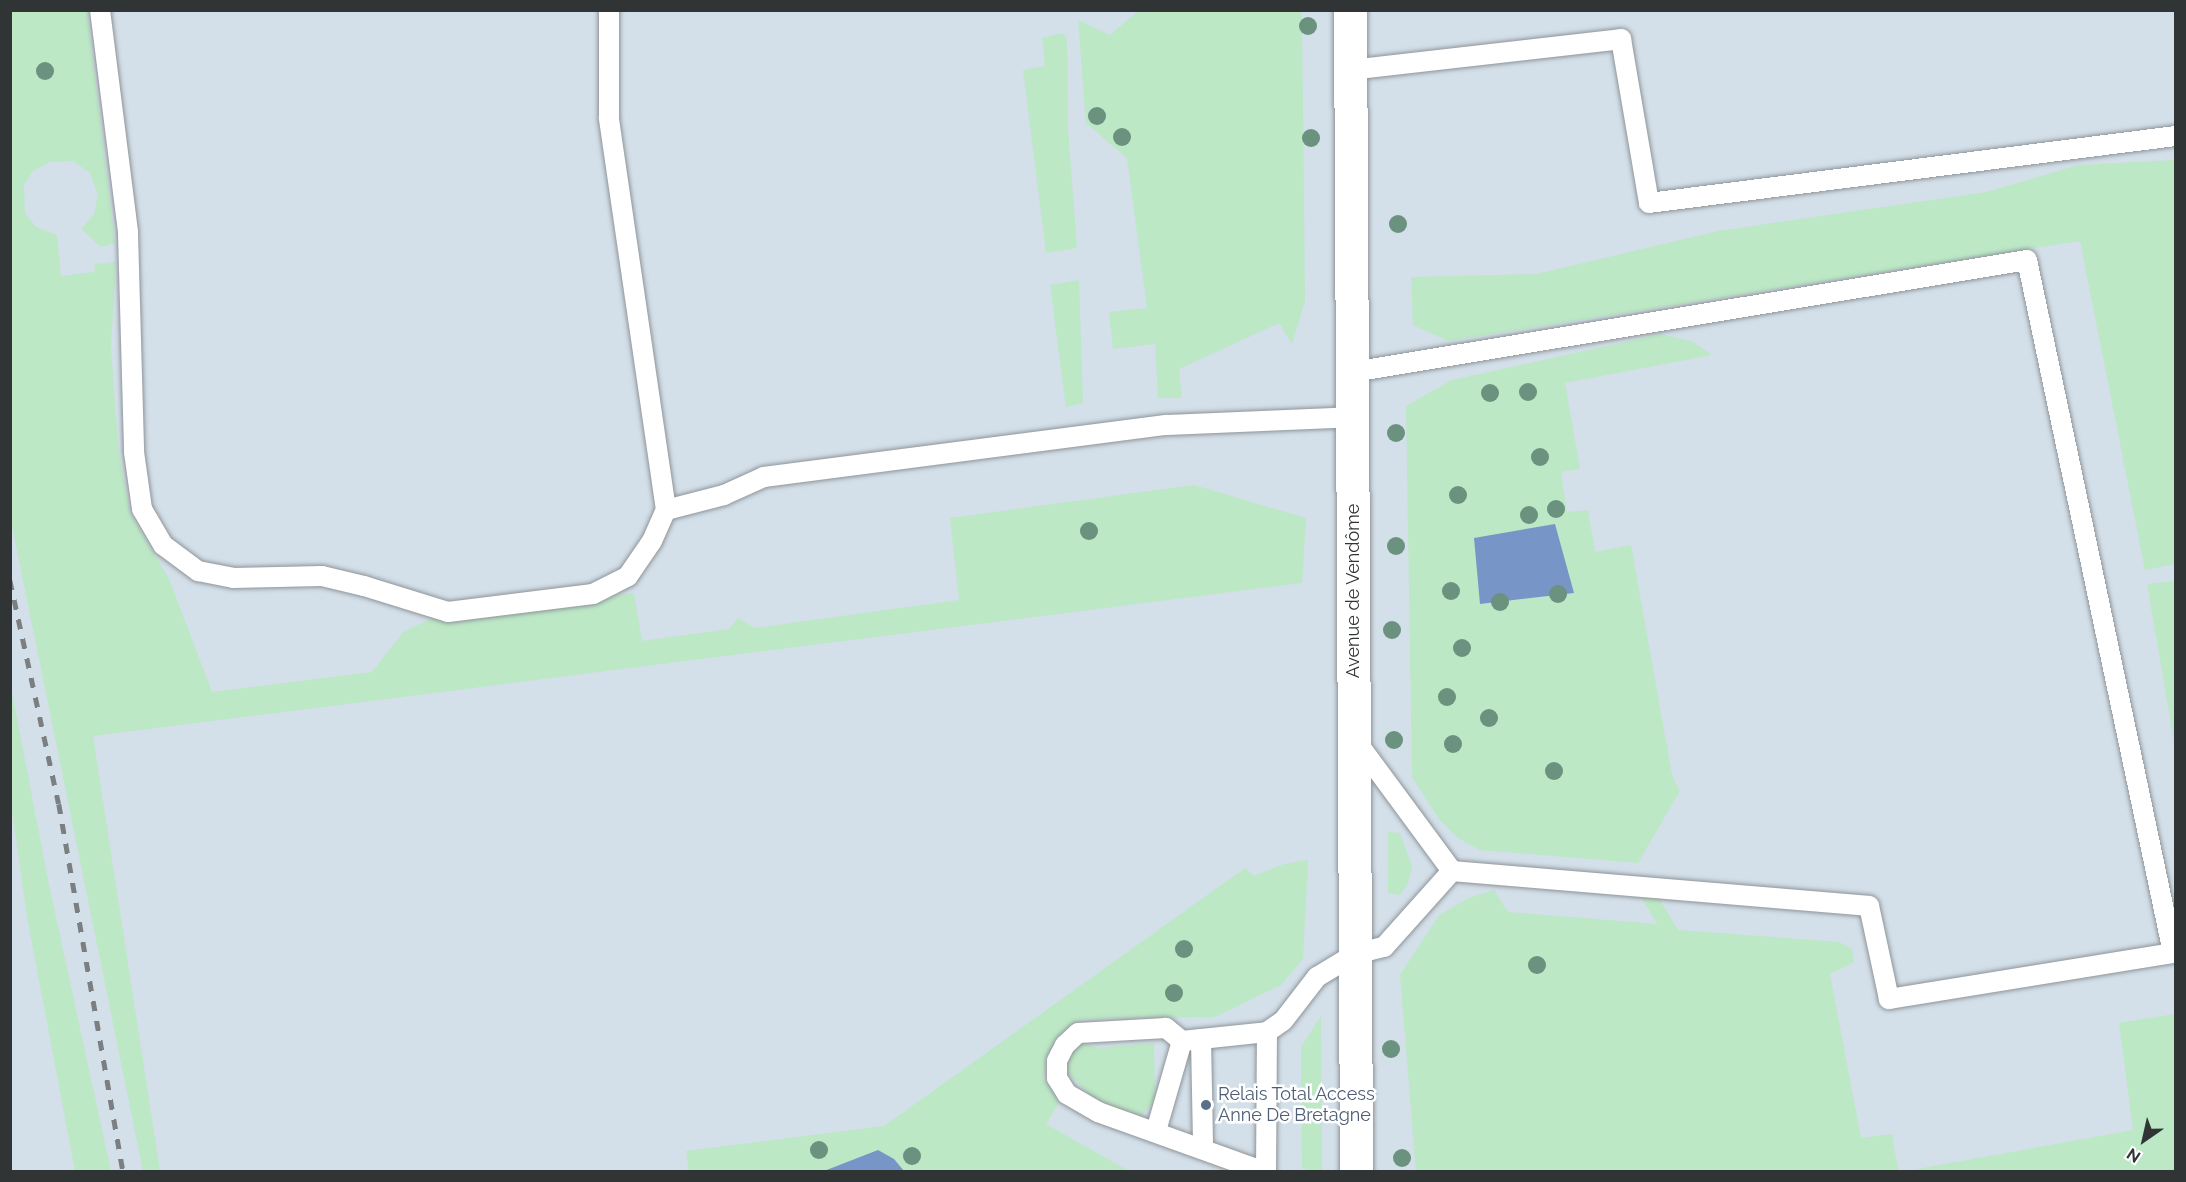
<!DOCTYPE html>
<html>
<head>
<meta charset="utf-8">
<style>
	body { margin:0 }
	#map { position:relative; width:2186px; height:1182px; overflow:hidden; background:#e5eaf0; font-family:Raleway,sans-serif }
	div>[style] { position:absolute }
	.built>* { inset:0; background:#d3dfe9; transform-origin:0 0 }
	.green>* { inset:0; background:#bce8c6 }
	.water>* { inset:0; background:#7796c7 }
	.roads { filter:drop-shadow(0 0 2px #8f9599) drop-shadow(0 0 2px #8f9599) }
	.service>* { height:20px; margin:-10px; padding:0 10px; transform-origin:10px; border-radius:10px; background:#fff }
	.primary>* { height:33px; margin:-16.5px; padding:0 16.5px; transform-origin:16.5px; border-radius:16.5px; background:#fff }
	.rail>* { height:4.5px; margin-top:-2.25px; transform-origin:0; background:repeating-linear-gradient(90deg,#7b7f82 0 10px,transparent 0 20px) }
	.trees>* { width:18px; height:18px; margin:-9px; border-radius:50%; background:#6b917f }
	.dots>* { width:16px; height:16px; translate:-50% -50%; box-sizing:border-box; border:3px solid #fff; border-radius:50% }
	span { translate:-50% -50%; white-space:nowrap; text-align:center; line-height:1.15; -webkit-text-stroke:5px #fff; paint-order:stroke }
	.street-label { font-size:18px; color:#313435 }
	.service-label { font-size:18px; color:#4e5e75 }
	.left { translate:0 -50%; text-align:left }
	.frame { position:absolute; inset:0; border:12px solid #313435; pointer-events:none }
	.north { position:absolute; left:2114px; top:1110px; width:60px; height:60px; -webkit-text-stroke:4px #fff; paint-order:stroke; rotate:214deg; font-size:16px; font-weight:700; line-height:24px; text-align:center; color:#313435 }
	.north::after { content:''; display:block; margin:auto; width:21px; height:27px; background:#313435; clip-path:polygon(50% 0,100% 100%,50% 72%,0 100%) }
</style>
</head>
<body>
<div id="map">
	<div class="built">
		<i style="left:10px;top:11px;width:2165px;height:1160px"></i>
	</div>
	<div class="green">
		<i style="clip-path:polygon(10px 11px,87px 11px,115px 243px,101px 247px,81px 229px,94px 214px,98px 195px,90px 173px,73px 161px,50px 162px,33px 171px,24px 185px,25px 213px,36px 227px,57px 235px,61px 276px,95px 272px,94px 264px,116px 262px,111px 347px,118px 445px,130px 513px,169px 579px,212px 692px,372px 672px,403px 632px,434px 617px,634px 593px,642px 641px,729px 629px,738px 618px,755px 628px,959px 600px,950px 518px,1194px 485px,1306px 518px,1302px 583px,93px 736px,160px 1171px,143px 1171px,11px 521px)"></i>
		<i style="clip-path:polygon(1138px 11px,1302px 11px,1305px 301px,1292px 344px,1279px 323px,1179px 369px,1182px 398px,1158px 398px,1155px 344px,1113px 349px,1109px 312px,1147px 308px,1127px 158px,1086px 123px,1078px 20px,1110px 35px)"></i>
		<i style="clip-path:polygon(1063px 33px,1067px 40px,1068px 129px,1077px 248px,1046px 253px,1023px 70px,1045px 66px,1042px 38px)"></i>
		<i style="clip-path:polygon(2175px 160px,2175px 564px,2145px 570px,2080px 241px,1448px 341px,1413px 325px,1411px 277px,1537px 274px,1718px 231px,1987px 192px,2078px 165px)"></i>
		<i style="clip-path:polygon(1079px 280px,1083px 403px,1066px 407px,1050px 285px)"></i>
		<i style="clip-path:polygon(1661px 334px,1691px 341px,1712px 355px,1565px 383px,1580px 469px,1561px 472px,1567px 512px,1588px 510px,1595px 552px,1631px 545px,1672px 775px,1680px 791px,1638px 863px,1480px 850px,1458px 838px,1439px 819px,1412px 777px,1406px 406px,1452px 380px)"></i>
		<i style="clip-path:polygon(2175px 581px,2176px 581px,2175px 747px,2147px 584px)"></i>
		<i style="clip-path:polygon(10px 682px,49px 885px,111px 1171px,75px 1171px,27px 917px,11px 804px)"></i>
		<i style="clip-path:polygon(1388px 832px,1400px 833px,1412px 866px,1408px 883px,1400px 895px,1388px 893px)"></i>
		<i style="clip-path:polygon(1308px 860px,1303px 959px,1281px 985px,1215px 1017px,1081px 1019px,1063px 1035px,1049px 1055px,1043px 1077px,1059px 1103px,1046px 1124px,1129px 1171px,689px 1172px,686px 1151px,884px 1126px,1245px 868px,1254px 876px,1284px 864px)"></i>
		<i style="clip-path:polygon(1494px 890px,1508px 912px,1657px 924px,1641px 897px,1658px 897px,1678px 930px,1839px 942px,1852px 949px,1854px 962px,1830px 974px,1861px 1138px,1892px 1134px,1898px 1171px,1416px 1171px,1400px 975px,1439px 915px,1469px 898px)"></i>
		<i style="clip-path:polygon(2175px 1014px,2175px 1171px,1906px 1171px,2133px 1130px,2119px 1023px)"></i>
		<i style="clip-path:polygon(1321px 1016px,1322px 1171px,1312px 1171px,1302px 1168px,1301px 1047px)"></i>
		<i style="clip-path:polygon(1080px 1042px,1097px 1048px,1154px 1043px,1155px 1101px,1140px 1117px,1098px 1103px,1067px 1072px,1064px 1060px)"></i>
	</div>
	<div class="water">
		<i style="clip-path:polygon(1555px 524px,1574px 593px,1480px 604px,1474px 538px)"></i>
		<i style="clip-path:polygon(878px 1150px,894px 1159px,904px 1171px,824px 1171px)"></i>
	</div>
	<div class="roads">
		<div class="service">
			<i style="left:100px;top:10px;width:225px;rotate:82.8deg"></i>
			<i style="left:128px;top:233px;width:219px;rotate:88.4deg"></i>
			<i style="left:134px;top:452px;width:58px;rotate:82deg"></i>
			<i style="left:142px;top:509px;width:42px;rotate:59.7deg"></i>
			<i style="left:163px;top:545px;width:44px;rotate:36.6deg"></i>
			<i style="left:198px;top:571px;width:36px;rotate:11deg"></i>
			<i style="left:233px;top:578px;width:89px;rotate:-1.3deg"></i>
			<i style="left:322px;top:576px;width:43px;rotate:13.4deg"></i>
			<i style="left:364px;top:586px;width:88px;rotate:17.2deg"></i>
			<i style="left:448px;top:612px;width:146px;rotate:-7.1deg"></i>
			<i style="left:593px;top:594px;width:39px;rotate:-27deg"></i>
			<i style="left:628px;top:576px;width:42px;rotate:-55.6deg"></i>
			<i style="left:652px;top:541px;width:34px;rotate:-66deg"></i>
			<i style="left:666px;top:510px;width:397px;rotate:-98.3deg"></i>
			<i style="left:609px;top:117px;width:107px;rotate:-90deg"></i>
			<i style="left:1350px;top:70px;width:273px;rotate:-6.5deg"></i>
			<i style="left:1621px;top:39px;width:166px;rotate:80.3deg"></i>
			<i style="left:1649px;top:203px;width:531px;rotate:-7.25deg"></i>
			<i style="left:1353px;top:372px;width:683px;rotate:-9.43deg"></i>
			<i style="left:2027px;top:260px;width:708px;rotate:78.1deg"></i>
			<i style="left:2173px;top:953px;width:288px;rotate:170.8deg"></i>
			<i style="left:1889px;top:999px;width:95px;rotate:-102.1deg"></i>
			<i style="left:1869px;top:906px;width:418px;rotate:-175.2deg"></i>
			<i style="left:666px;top:510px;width:60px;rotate:-14.5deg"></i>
			<i style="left:724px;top:495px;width:44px;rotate:-24.2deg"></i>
			<i style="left:764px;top:477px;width:405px;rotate:-7.4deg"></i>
			<i style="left:1166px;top:425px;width:187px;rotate:-2.4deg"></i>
			<i style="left:1201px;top:1039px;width:109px;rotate:88.9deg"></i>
			<i style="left:1182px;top:1041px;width:21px;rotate:-141deg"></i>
			<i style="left:1166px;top:1028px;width:88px;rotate:176.7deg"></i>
			<i style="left:1078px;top:1033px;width:18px;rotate:137deg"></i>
			<i style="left:1065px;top:1045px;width:18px;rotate:117deg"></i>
			<i style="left:1057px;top:1061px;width:17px;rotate:90deg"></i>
			<i style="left:1057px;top:1078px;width:19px;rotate:58deg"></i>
			<i style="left:1067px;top:1094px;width:36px;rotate:30deg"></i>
			<i style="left:1098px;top:1112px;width:177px;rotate:19.8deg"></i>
			<i style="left:1156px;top:1131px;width:94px;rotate:-73.9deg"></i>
			<i style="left:1182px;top:1041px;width:85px;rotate:-6deg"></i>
			<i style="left:1266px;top:1172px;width:140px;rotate:-89.6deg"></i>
			<i style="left:1267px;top:1032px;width:19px;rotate:-35deg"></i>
			<i style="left:1283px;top:1021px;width:56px;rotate:-52.3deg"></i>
			<i style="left:1317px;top:977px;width:44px;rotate:-31.2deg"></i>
			<i style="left:1355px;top:954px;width:30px;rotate:-14deg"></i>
			<i style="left:1384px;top:947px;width:102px;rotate:-48.2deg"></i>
			<i style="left:1452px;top:871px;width:162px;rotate:-126.4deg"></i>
		</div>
		<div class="primary">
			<i style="left:1350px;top:10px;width:1162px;rotate:89.7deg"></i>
		</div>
	</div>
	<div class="rail">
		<i style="left:10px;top:580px;width:229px;rotate:77.7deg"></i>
		<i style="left:59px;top:804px;width:374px;rotate:80.1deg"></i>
	</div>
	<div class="trees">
		<i style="left:1308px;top:26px"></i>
		<i style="left:45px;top:71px"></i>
		<i style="left:1097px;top:116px"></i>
		<i style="left:1122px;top:137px"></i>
		<i style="left:1311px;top:138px"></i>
		<i style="left:1398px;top:224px"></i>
		<i style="left:1528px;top:392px"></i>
		<i style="left:1490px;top:393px"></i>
		<i style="left:1396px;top:433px"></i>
		<i style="left:1540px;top:457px"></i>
		<i style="left:1458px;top:495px"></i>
		<i style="left:1556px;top:509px"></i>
		<i style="left:1529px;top:515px"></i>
		<i style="left:1089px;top:531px"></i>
		<i style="left:1396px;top:546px"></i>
		<i style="left:1451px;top:591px"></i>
		<i style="left:1558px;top:594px"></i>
		<i style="left:1500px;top:602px"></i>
		<i style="left:1392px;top:630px"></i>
		<i style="left:1462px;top:648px"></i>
		<i style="left:1447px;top:697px"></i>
		<i style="left:1489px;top:718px"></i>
		<i style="left:1394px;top:740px"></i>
		<i style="left:1453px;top:744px"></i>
		<i style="left:1554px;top:771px"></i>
		<i style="left:1184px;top:949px"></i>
		<i style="left:1537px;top:965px"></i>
		<i style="left:1174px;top:993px"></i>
		<i style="left:1391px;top:1049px"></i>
		<i style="left:819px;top:1150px"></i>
		<i style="left:912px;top:1156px"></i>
		<i style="left:1402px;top:1158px"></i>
	</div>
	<div class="dots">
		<i style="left:1206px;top:1105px;background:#5c6f8a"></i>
	</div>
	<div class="street-label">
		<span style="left:1353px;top:591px;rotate:-90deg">Avenue de Vendôme</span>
	</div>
	<div class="service-label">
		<span class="left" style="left:1218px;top:1105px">Relais Total Access<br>Anne De Bretagne</span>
	</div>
	<div class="frame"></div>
	<div class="north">N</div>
</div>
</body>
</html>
